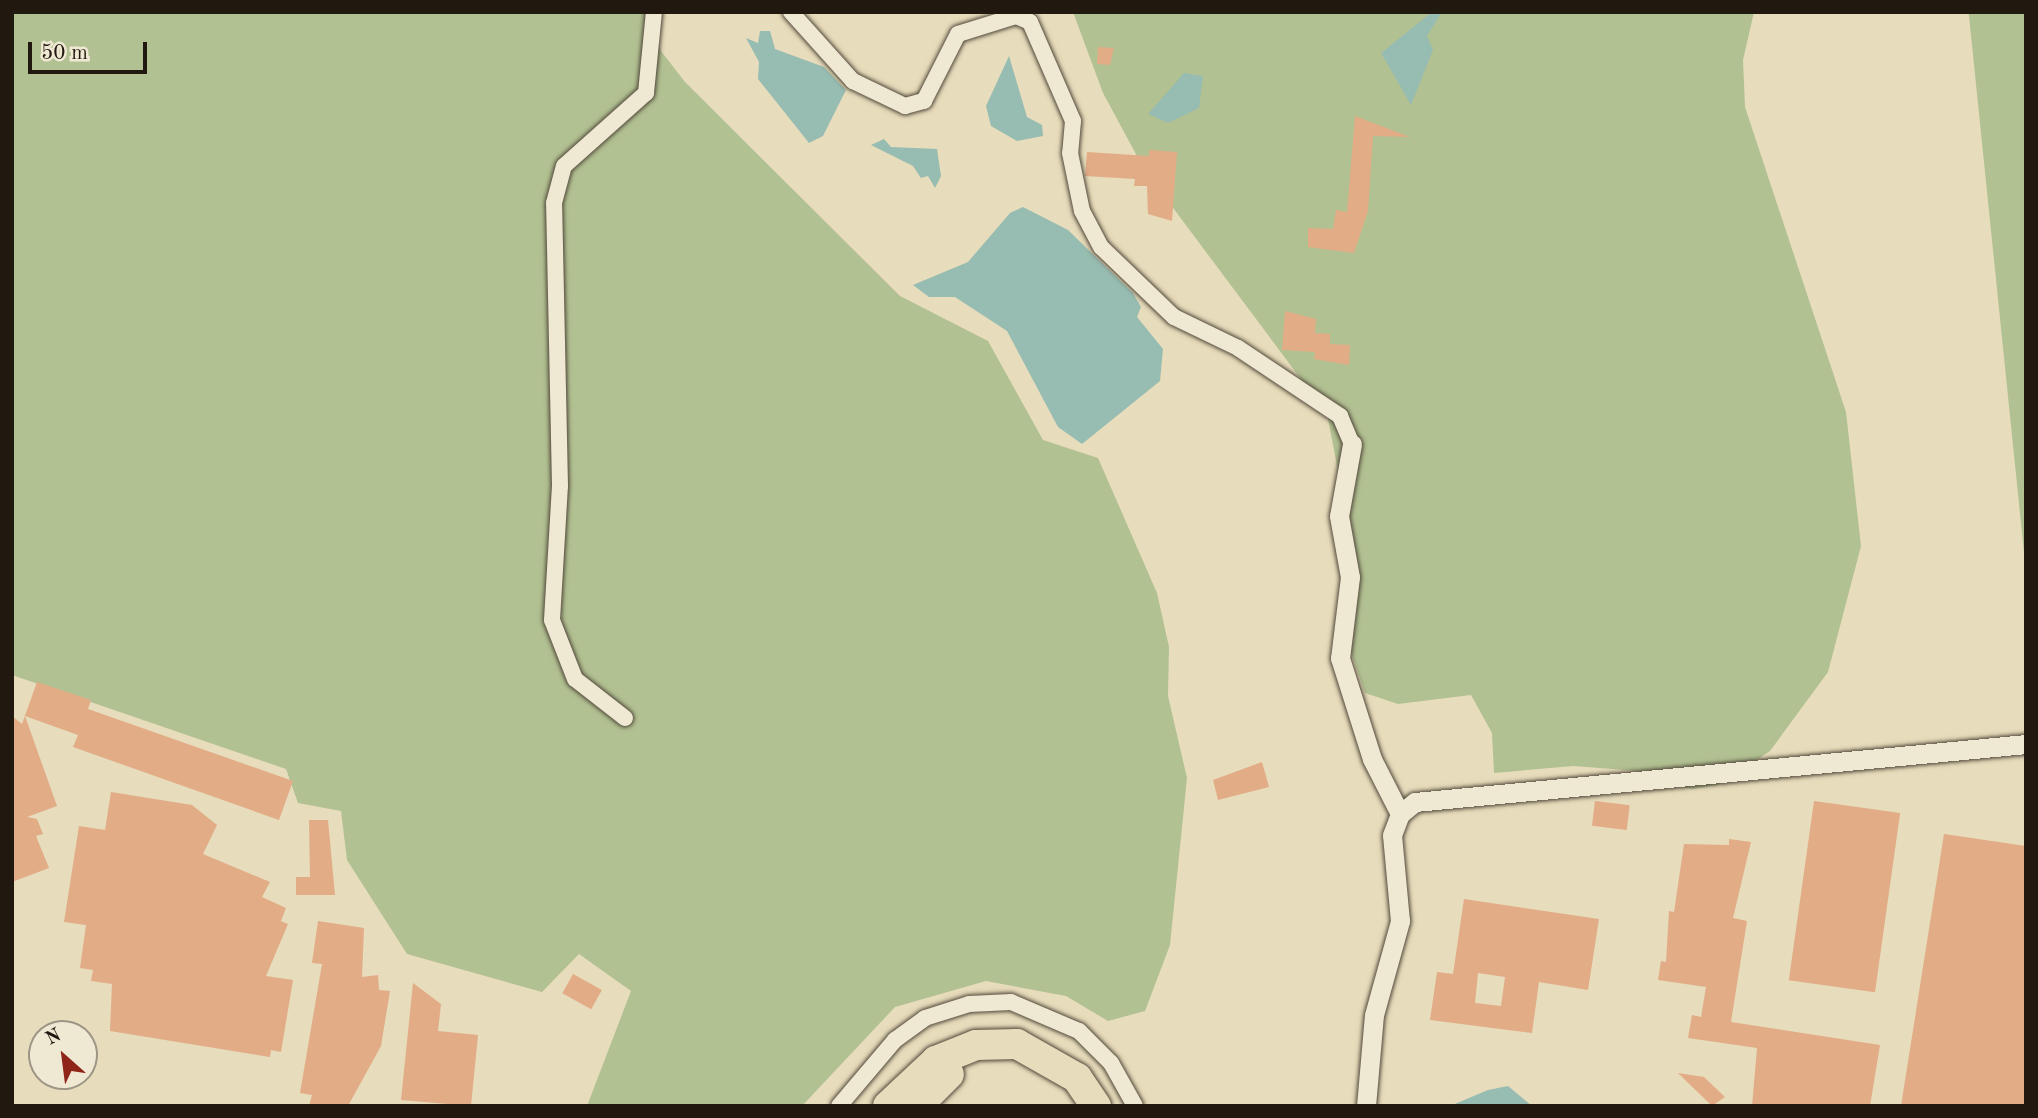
<!DOCTYPE html>
<html>
<head>
<meta charset="utf-8">
<style>
	body { margin:0 }
	#map { position:relative; width:2038px; height:1118px; overflow:hidden; background:#e7dcbb; font-family:"Old Standard TT",serif }
	div>[style] { position:absolute }
	.green>* { inset:0; background:#b2c192 }
	.water>* { inset:0; background:#97bcb1 }
	.building>* { inset:0; background:#e2ac87; transform-origin:0 0 }
	.roads { filter:drop-shadow(0 0 2px #52493b) drop-shadow(0 0 2px #52493b) }
	.minor>* { height:16px; margin:-8px; padding:0 8px; transform-origin:8px; border-radius:8px; background:#efe8d3 }
	.tertiary>* { height:19px; margin:-9.5px; padding:0 9.5px; transform-origin:9.5px; border-radius:9.5px; background:#efe8d3 }
	.motorway>* { height:30px; margin:-15px; padding:0 15px; transform-origin:15px; border-radius:15px; background:#e7dcbb }
	span { translate:-50% -50%; white-space:nowrap; text-align:center; line-height:1.15; -webkit-text-stroke:5px #efe8d3; paint-order:stroke }
	.frame { position:absolute; inset:0; border:14px solid #211810; pointer-events:none }
	.north { position:absolute; left:28px; top:1020px; width:70px; height:70px; box-sizing:border-box; background:#efe8d3; border:2px solid #9d9585; border-radius:50%; rotate:332deg; font-size:19px; font-weight:700; line-height:28px; text-align:center; color:#211810 }
	.north::after { content:''; display:block; margin:auto; width:24px; height:32px; background:#8f2418; clip-path:polygon(50% 0,100% 100%,50% 72%,0 100%) }
	.scale { position:absolute; left:28px; top:42px; width:119px; height:32px; box-sizing:border-box; border:4px solid #211810; border-top:0; padding-left:9px; font-size:21px; line-height:24px; white-space:nowrap; color:#211810; -webkit-text-stroke:5px #efe8d3; paint-order:stroke }
</style>
</head>
<body>
<div id="map">
	<div class="green">
		<i style="clip-path:polygon(12px 12px,648px 12px,661px 51px,685px 82px,900px 296px,988px 341px,1043px 440px,1098px 458px,1157px 593px,1169px 647px,1168px 696px,1187px 778px,1170px 945px,1145px 1011px,1108px 1021px,1066px 996px,986px 981px,895px 1007px,802px 1106px,587px 1106px,631px 991px,579px 954px,542px 992px,407px 954px,347px 860px,341px 811px,298px 803px,286px 769px,12px 675px)"></i>
		<i style="clip-path:polygon(1073px 12px,1754px 12px,1743px 60px,1745px 107px,1846px 412px,1861px 546px,1828px 672px,1770px 751px,1718px 785px,1693px 789px,1663px 784px,1639px 771px,1573px 766px,1494px 773px,1492px 733px,1471px 695px,1398px 704px,1365px 693px,1343px 628px,1359px 579px,1327px 414px,1144px 169px,1103px 93px)"></i>
		<i style="clip-path:polygon(1968px 12px,2026px 12px,2026px 572px,1969px 16px)"></i>
	</div>
	<div class="water">
		<i style="clip-path:polygon(1432px 12px,1442px 12px,1427px 36px,1433px 50px,1411px 105px,1381px 53px)"></i>
		<i style="clip-path:polygon(760px 31px,770px 31px,775px 49px,824px 67px,846px 90px,823px 136px,809px 143px,758px 79px,759px 62px,746px 38px,758px 43px)"></i>
		<i style="clip-path:polygon(1009px 56px,1027px 117px,1042px 125px,1043px 136px,1017px 141px,991px 126px,986px 106px)"></i>
		<i style="clip-path:polygon(1184px 73px,1203px 76px,1199px 108px,1168px 123px,1148px 114px)"></i>
		<i style="clip-path:polygon(884px 139px,891px 147px,937px 149px,941px 176px,935px 188px,928px 176px,921px 178px,913px 166px,871px 145px)"></i>
		<i style="clip-path:polygon(1023px 207px,1068px 230px,1133px 293px,1141px 307px,1137px 317px,1163px 349px,1160px 381px,1082px 444px,1058px 427px,1007px 331px,955px 297px,929px 297px,913px 285px,968px 262px,1010px 213px)"></i>
		<i style="clip-path:polygon(1508px 1086px,1532px 1106px,1450px 1106px,1488px 1090px)"></i>
	</div>
	<div class="building">
		<i style="clip-path:polygon(1098px 47px,1114px 48px,1110px 65px,1097px 64px)"></i>
		<i style="clip-path:polygon(1355px 116px,1410px 137px,1373px 136px,1368px 211px,1354px 253px,1308px 247px,1308px 228px,1333px 229px,1336px 210px,1347px 212px)"></i>
		<i style="clip-path:polygon(1149px 150px,1177px 152px,1172px 221px,1148px 214px,1147px 186px,1134px 186px,1135px 179px,1085px 176px,1087px 152px,1149px 156px)"></i>
		<i style="clip-path:polygon(1285px 311px,1316px 319px,1315px 333px,1330px 334px,1330px 344px,1350px 345px,1349px 365px,1314px 359px,1315px 352px,1282px 350px)"></i>
		<i style="clip-path:polygon(37px 682px,91px 700px,88px 709px,293px 781px,279px 820px,73px 747px,78px 735px,25px 716px,57px 806px,27px 817px,37px 819px,43px 834px,36px 836px,49px 868px,12px 882px,12px 716px,22px 724px)"></i>
		<i style="clip-path:polygon(1262px 762px,1269px 787px,1218px 800px,1213px 780px)"></i>
		<i style="clip-path:polygon(111px 792px,192px 805px,217px 825px,203px 854px,270px 882px,262px 897px,286px 908px,281px 921px,288px 924px,266px 976px,293px 980px,281px 1052px,271px 1050px,270px 1057px,110px 1031px,112px 984px,91px 981px,93px 970px,80px 968px,86px 925px,64px 922px,79px 826px,105px 830px)"></i>
		<i style="left:1595px;top:801px;width:35px;height:25px;rotate:7deg"></i>
		<i style="left:1814px;top:801px;width:87px;height:181px;rotate:8deg"></i>
		<i style="clip-path:polygon(309px 820px,328px 820px,335px 895px,296px 895px,296px 877px,310px 877px)"></i>
		<i style="clip-path:polygon(1944px 834px,2026px 846px,2025px 1106px,1901px 1106px)"></i>
		<i style="clip-path:polygon(1729px 839px,1751px 842px,1733px 918px,1747px 921px,1731px 1022px,1880px 1045px,1870px 1106px,1752px 1106px,1757px 1048px,1688px 1038px,1692px 1015px,1701px 1017px,1706px 987px,1658px 980px,1661px 961px,1666px 962px,1669px 911px,1674px 912px,1684px 844px,1729px 845px)"></i>
		<i style="clip-path:polygon(evenodd,1464px 899px,1599px 919px,1588px 990px,1539px 982px,1532px 1033px,1430px 1020px,1437px 972px,1453px 974px,1464px 899px,1478px 973px,1505px 977px,1501px 1006px,1475px 1003px,1478px 973px)"></i>
		<i style="clip-path:polygon(318px 921px,364px 928px,362px 977px,378px 975px,379px 990px,390px 991px,381px 1046px,348px 1106px,309px 1106px,312px 1095px,300px 1093px,322px 964px,312px 963px)"></i>
		<i style="left:573px;top:974px;width:33px;height:22px;rotate:29deg"></i>
		<i style="clip-path:polygon(413px 983px,441px 1004px,438px 1031px,478px 1035px,471px 1106px,401px 1100px)"></i>
		<i style="clip-path:polygon(1678px 1073px,1704px 1077px,1725px 1097px,1712px 1106px)"></i>
	</div>
	<div class="roads">
		<div class="minor">
			<i style="left:791px;top:12px;width:93px;rotate:48.1deg"></i>
			<i style="left:853px;top:81px;width:58px;rotate:25.7deg"></i>
			<i style="left:905px;top:106px;width:20px;rotate:-15deg"></i>
			<i style="left:924px;top:101px;width:75px;rotate:-63.1deg"></i>
			<i style="left:958px;top:34px;width:61px;rotate:-17.2deg"></i>
			<i style="left:1016px;top:16px;width:15px;rotate:23deg"></i>
			<i style="left:1030px;top:22px;width:108px;rotate:66.5deg"></i>
			<i style="left:1073px;top:121px;width:32px;rotate:95deg"></i>
			<i style="left:1070px;top:153px;width:59px;rotate:78.3deg"></i>
			<i style="left:1082px;top:211px;width:41px;rotate:62.2deg"></i>
			<i style="left:1101px;top:247px;width:101px;rotate:43.8deg"></i>
			<i style="left:1174px;top:317px;width:71px;rotate:25.8deg"></i>
			<i style="left:1238px;top:348px;width:123px;rotate:33.7deg"></i>
			<i style="left:1340px;top:416px;width:30px;rotate:67deg"></i>
			<i style="left:625px;top:718px;width:63px;rotate:-142deg"></i>
			<i style="left:575px;top:679px;width:63px;rotate:-111.3deg"></i>
			<i style="left:552px;top:620px;width:134px;rotate:-86.6deg"></i>
			<i style="left:560px;top:486px;width:283px;rotate:-91.2deg"></i>
			<i style="left:554px;top:203px;width:38px;rotate:-75deg"></i>
			<i style="left:564px;top:166px;width:110px;rotate:-41.7deg"></i>
			<i style="left:646px;top:93px;width:81px;rotate:-84.4deg"></i>
			<i style="left:839px;top:1106px;width:87px;rotate:-49.7deg"></i>
			<i style="left:895px;top:1040px;width:37px;rotate:-36deg"></i>
			<i style="left:925px;top:1018px;width:46px;rotate:-17.7deg"></i>
			<i style="left:969px;top:1004px;width:42px;rotate:-2.7deg"></i>
			<i style="left:1011px;top:1002px;width:74px;rotate:23.1deg"></i>
			<i style="left:1079px;top:1031px;width:45px;rotate:45deg"></i>
			<i style="left:1111px;top:1063px;width:49px;rotate:60.8deg"></i>
		</div>
		<div class="tertiary">
			<i style="left:1352px;top:444px;width:73px;rotate:100.2deg"></i>
			<i style="left:1339px;top:516px;width:62px;rotate:79.8deg"></i>
			<i style="left:1350px;top:577px;width:82px;rotate:97deg"></i>
			<i style="left:1340px;top:658px;width:106px;rotate:72.4deg"></i>
			<i style="left:1372px;top:759px;width:62px;rotate:63deg"></i>
			<i style="left:1366px;top:1106px;width:91px;rotate:-85deg"></i>
			<i style="left:1374px;top:1015px;width:98px;rotate:-74.5deg"></i>
			<i style="left:1400px;top:921px;width:86px;rotate:-95.3deg"></i>
			<i style="left:1392px;top:835px;width:22px;rotate:-69deg"></i>
			<i style="left:1400px;top:814px;width:19px;rotate:-39deg"></i>
			<i style="left:1415px;top:802px;width:614px;rotate:-5.42deg"></i>
		</div>
		<div class="motorway">
			<i style="left:888px;top:1106px;width:66px;rotate:-43.2deg"></i>
			<i style="left:936px;top:1061px;width:43px;rotate:-21.8deg"></i>
			<i style="left:976px;top:1045px;width:41px;rotate:-1.4deg"></i>
			<i style="left:1017px;top:1044px;width:69px;rotate:29.5deg"></i>
			<i style="left:1077px;top:1078px;width:34px;rotate:56deg"></i>
			<i style="left:917px;top:1106px;width:45px;rotate:-45deg"></i>
		</div>
	</div>
	<div class="frame"></div>
	<div class="north">N</div>
	<div class="scale">50 m</div>
</div>
</body>
</html>
